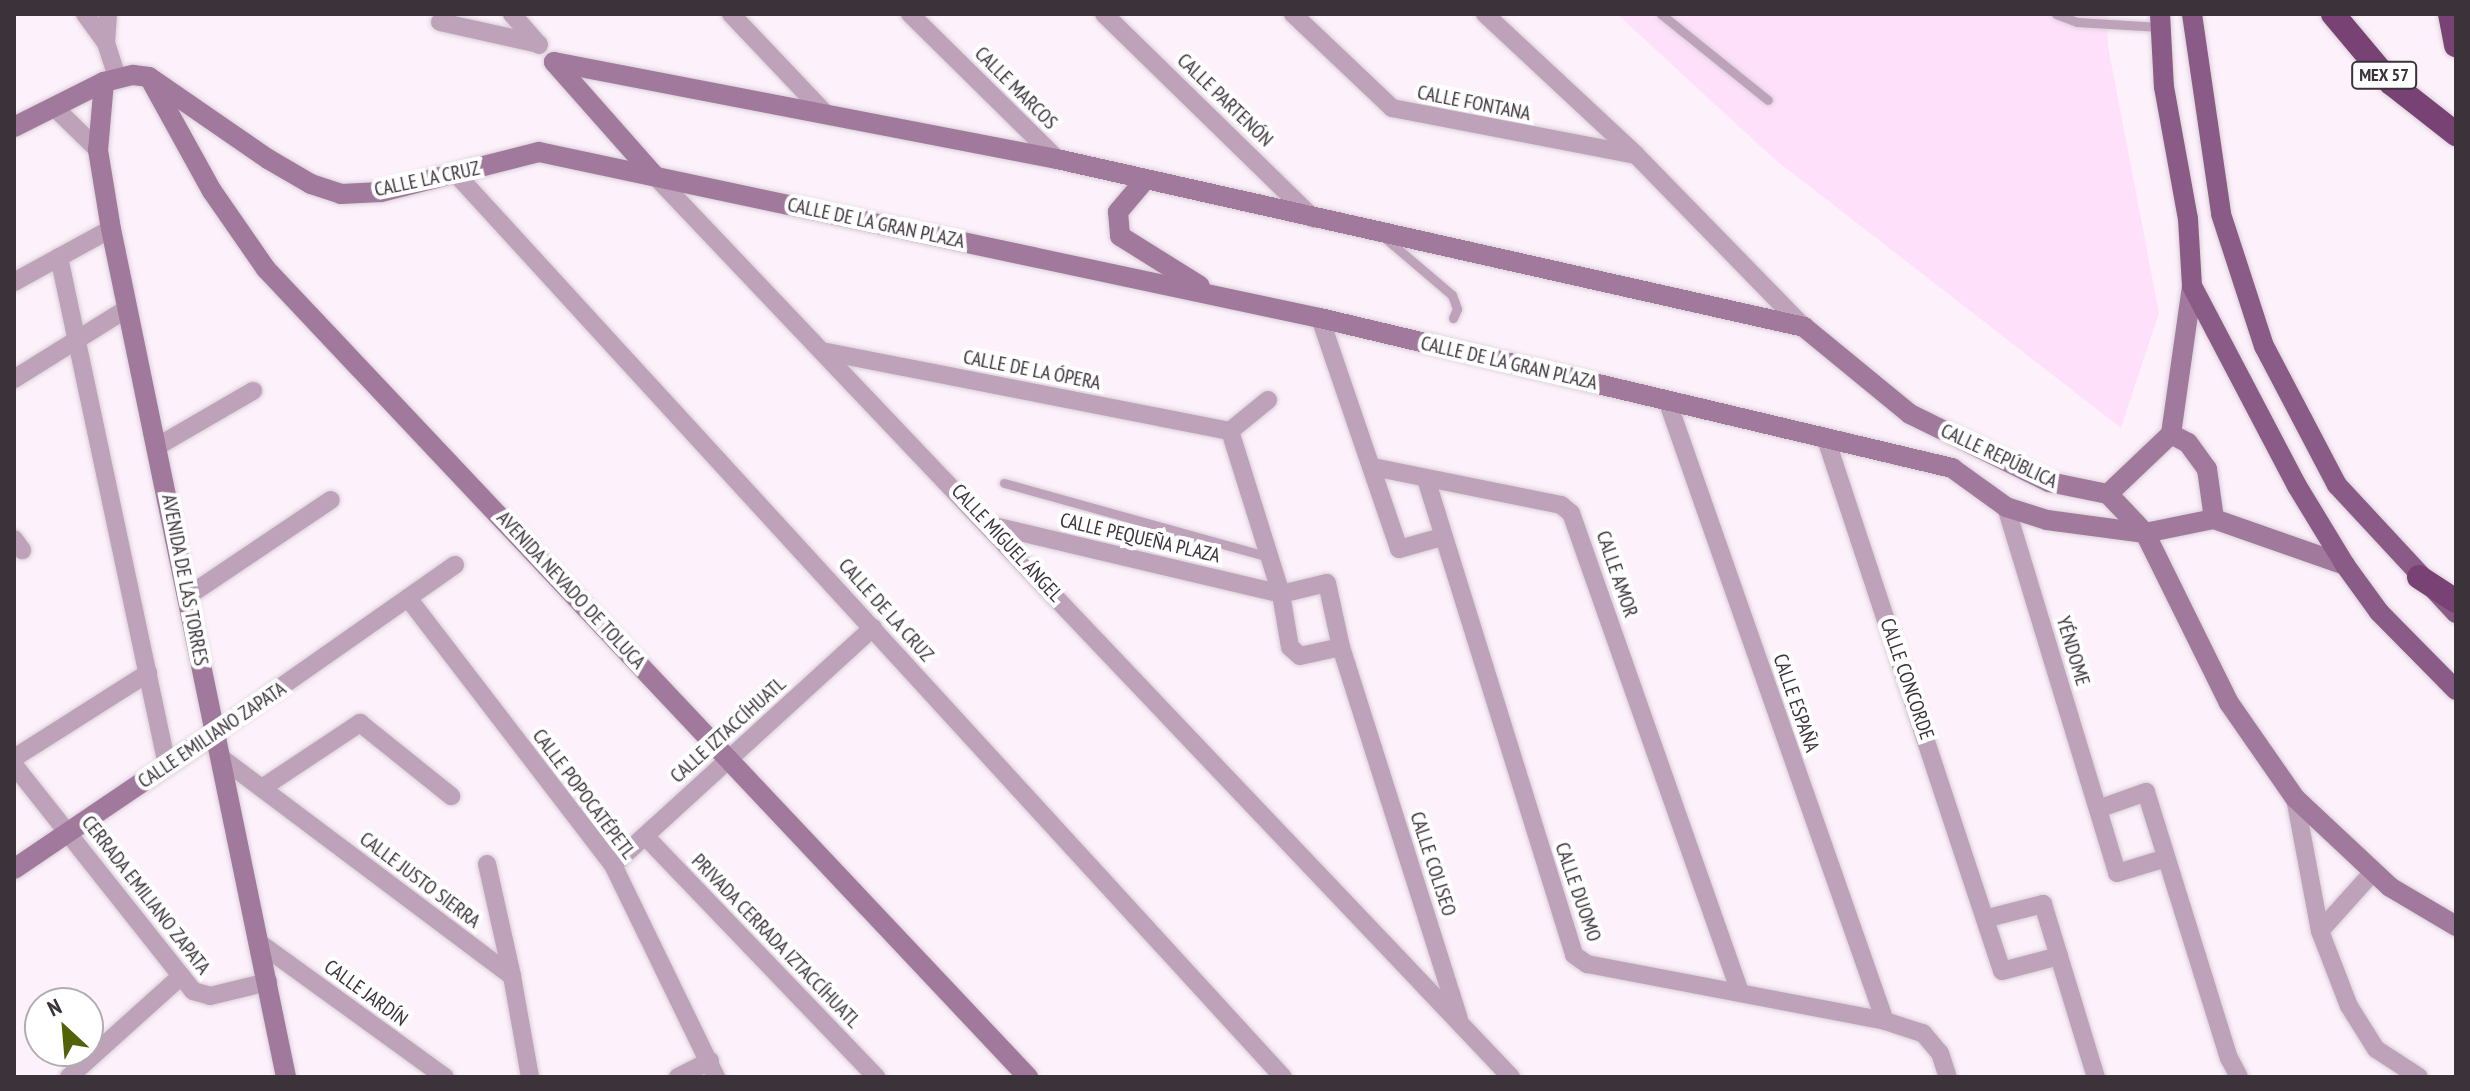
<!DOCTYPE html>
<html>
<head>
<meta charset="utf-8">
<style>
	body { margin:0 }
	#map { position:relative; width:2470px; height:1091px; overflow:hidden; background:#fdf2fb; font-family:"PT Sans Narrow",sans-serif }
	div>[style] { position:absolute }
	.built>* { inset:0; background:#ffe0fb }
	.roads { filter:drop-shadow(0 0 2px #dacfd8) drop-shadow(0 0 2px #dacfd8) }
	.lane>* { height:9px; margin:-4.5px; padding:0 4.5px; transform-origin:4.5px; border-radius:4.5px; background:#bda2ba }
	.street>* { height:18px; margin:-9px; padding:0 9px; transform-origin:9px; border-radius:9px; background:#bda2ba }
	.secondary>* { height:20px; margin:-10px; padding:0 10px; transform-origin:10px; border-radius:10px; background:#a1799c }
	.primary>* { height:20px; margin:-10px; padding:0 10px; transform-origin:10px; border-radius:10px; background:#8b5b87 }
	.highway>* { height:24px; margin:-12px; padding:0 12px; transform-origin:12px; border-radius:12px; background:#784274 }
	span { translate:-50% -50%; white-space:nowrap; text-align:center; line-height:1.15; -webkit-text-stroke:8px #fff; paint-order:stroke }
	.shield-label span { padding:2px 6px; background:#fff; border:2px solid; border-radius:6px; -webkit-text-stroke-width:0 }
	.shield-label { font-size:18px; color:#3b323a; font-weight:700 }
	.street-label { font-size:20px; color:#3b323a }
	.frame { position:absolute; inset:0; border:16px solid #3b323a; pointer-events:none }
	.north { position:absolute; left:24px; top:987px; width:80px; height:80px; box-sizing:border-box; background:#fff; border:2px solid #b1adb0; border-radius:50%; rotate:334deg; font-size:22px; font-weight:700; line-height:32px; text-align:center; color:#3b323a }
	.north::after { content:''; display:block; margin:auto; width:28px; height:36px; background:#526206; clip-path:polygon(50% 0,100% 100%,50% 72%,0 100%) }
</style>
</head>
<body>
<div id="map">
	<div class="built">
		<i style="clip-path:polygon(1617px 14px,2107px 14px,2108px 46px,2159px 313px,2121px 428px,1773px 158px)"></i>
	</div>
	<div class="roads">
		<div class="lane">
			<i style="left:1661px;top:14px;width:137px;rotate:38.8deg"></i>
			<i style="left:2056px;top:14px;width:22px;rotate:21deg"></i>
			<i style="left:2077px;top:22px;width:83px;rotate:3.4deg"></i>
			<i style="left:1385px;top:238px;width:88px;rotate:40.4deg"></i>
			<i style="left:1452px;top:295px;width:15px;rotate:70deg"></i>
			<i style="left:1457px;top:309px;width:10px;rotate:114deg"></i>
			<i style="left:1004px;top:483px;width:275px;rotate:15.6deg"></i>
		</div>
		<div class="street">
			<i style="left:85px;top:14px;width:36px;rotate:54deg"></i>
			<i style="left:108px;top:14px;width:29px;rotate:94deg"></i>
			<i style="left:106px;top:43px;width:36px;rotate:72deg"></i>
			<i style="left:512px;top:14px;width:41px;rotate:48.9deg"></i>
			<i style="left:731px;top:14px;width:134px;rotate:46.5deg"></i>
			<i style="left:910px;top:14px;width:206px;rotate:44.6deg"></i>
			<i style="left:1104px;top:14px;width:293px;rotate:44.3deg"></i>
			<i style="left:1293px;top:14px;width:137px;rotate:43.5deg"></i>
			<i style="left:1392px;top:108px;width:248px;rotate:10.9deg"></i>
			<i style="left:1485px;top:14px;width:207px;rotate:43deg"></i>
			<i style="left:1636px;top:155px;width:240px;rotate:45.7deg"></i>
			<i style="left:440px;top:22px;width:101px;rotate:12.5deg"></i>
			<i style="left:54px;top:107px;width:62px;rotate:44.3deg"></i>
			<i style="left:456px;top:174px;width:1224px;rotate:47.52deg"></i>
			<i style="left:655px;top:176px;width:1243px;rotate:46.47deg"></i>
			<i style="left:59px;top:257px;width:519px;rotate:78deg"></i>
			<i style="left:14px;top:282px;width:111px;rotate:-28.7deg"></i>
			<i style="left:1320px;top:318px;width:244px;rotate:71.1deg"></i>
			<i style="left:1399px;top:549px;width:45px;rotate:-15.6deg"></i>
			<i style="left:827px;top:352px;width:411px;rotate:11.1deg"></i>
			<i style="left:14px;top:379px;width:134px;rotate:-31.9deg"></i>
			<i style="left:1268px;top:400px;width:49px;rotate:140.8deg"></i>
			<i style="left:1230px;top:431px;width:171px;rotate:72.6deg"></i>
			<i style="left:1281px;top:594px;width:54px;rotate:80.4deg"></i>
			<i style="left:1290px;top:647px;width:13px;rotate:42deg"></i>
			<i style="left:1300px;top:656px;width:42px;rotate:-12.4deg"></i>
			<i style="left:1667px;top:400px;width:658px;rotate:70.66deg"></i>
			<i style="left:1826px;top:439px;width:560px;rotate:71.69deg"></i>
			<i style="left:2002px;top:971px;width:59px;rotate:-14.7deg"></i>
			<i style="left:158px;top:446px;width:110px;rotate:-30.1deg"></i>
			<i style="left:1373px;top:467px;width:192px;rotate:11.4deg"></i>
			<i style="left:1561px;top:505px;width:13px;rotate:39deg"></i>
			<i style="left:1571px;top:513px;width:508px;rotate:70.57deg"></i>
			<i style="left:1426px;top:479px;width:498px;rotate:72.7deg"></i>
			<i style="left:1574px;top:955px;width:16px;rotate:35deg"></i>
			<i style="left:1587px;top:964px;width:303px;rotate:10.8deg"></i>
			<i style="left:1885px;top:1021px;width:40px;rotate:18deg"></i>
			<i style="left:1923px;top:1033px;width:26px;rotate:50deg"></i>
			<i style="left:1940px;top:1053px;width:25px;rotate:72deg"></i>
			<i style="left:2006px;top:507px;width:382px;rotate:73.1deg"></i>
			<i style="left:2117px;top:873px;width:51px;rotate:-17deg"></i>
			<i style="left:990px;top:525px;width:299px;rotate:13.3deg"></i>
			<i style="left:1281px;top:594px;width:47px;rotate:-13.4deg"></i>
			<i style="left:1327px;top:583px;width:66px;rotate:77.7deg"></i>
			<i style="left:1341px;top:647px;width:389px;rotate:72.4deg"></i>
			<i style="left:14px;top:539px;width:14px;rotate:54deg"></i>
			<i style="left:188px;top:596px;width:172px;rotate:-33.9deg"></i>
			<i style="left:408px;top:598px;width:337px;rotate:52.5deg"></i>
			<i style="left:613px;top:865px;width:236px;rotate:64.1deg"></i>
			<i style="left:215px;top:733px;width:293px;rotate:-35deg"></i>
			<i style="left:220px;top:757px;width:365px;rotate:36.9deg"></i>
			<i style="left:512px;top:976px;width:103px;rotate:79.9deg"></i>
			<i style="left:14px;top:758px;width:159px;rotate:-32.4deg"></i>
			<i style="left:14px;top:765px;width:288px;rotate:51.6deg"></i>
			<i style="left:193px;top:991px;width:18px;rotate:16deg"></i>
			<i style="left:210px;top:996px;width:60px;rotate:-13.6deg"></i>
			<i style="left:262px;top:788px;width:118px;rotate:-33.6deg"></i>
			<i style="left:360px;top:723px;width:117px;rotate:38.7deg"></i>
			<i style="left:2295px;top:798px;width:135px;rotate:79.4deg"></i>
			<i style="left:2320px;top:931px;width:80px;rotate:68.9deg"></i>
			<i style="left:2349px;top:1006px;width:51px;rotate:57.9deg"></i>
			<i style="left:2376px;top:1049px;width:51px;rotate:33.1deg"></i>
			<i style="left:2098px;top:809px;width:51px;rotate:-19.5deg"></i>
			<i style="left:2146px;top:792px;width:279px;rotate:72.7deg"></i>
			<i style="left:2229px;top:1058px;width:21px;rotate:62deg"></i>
			<i style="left:645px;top:836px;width:334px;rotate:46.2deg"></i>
			<i style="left:487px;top:864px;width:115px;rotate:77.4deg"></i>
			<i style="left:613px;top:865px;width:352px;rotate:-42.4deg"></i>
			<i style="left:1988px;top:918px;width:57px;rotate:-14.3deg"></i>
			<i style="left:2043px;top:904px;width:181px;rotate:73deg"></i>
			<i style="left:2320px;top:931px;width:79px;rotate:-48.1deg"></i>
			<i style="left:261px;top:944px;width:227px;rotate:35.9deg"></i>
			<i style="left:69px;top:1077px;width:151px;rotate:-42deg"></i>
			<i style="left:678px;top:1077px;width:36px;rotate:-27deg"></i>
		</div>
		<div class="secondary">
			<i style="left:554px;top:62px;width:512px;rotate:10.92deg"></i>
			<i style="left:1057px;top:159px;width:766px;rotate:12.67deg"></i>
			<i style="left:1804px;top:327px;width:137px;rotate:39.4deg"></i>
			<i style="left:1910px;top:414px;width:155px;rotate:26.1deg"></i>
			<i style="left:2049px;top:482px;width:60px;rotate:11.5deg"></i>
			<i style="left:2108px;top:494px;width:54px;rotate:46.5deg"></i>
			<i style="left:2145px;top:533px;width:190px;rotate:63.7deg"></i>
			<i style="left:2229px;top:703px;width:116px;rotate:55.2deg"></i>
			<i style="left:2295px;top:798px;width:130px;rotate:43.1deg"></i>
			<i style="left:2390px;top:887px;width:77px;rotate:30.6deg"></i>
			<i style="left:554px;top:62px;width:152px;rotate:48.5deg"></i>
			<i style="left:149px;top:77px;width:130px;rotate:61.1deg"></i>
			<i style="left:212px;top:191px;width:95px;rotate:55.3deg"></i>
			<i style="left:266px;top:269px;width:1111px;rotate:46.68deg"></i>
			<i style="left:104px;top:82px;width:68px;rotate:95deg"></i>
			<i style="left:98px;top:150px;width:80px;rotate:80.7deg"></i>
			<i style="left:111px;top:229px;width:866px;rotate:78.34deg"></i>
			<i style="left:14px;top:127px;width:101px;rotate:-26.6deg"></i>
			<i style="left:104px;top:82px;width:30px;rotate:-14deg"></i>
			<i style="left:133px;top:75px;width:16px;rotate:7deg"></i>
			<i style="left:149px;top:77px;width:145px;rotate:34.6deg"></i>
			<i style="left:268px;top:159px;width:50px;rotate:30.2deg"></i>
			<i style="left:311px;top:184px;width:32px;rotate:18deg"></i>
			<i style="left:341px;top:194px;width:40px;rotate:-2.9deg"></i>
			<i style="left:381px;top:192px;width:163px;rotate:-14.2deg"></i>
			<i style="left:539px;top:152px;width:798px;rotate:12deg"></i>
			<i style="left:1320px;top:318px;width:650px;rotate:13.35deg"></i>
			<i style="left:1952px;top:468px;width:67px;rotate:35.8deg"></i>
			<i style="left:2006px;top:507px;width:43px;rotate:17.6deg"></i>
			<i style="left:2047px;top:520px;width:99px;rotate:7.6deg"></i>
			<i style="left:2145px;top:533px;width:70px;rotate:-11.5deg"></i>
			<i style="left:2214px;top:519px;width:139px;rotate:19.3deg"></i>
			<i style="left:1145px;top:180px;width:42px;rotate:130.2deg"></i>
			<i style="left:1118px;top:212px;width:24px;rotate:85deg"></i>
			<i style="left:1120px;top:236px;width:94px;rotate:32deg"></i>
			<i style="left:2171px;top:434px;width:19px;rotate:28deg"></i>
			<i style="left:2188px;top:443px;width:32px;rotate:54deg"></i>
			<i style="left:2207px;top:469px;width:50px;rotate:82deg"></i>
			<i style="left:2108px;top:494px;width:87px;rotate:-43.6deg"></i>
			<i style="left:2171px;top:434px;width:149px;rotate:-81.9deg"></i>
			<i style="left:14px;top:869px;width:243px;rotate:-34.1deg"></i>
		</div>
		<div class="primary">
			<i style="left:2160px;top:14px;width:73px;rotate:86.9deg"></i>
			<i style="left:2164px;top:87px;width:134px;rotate:79.7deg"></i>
			<i style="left:2188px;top:219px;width:67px;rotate:86.6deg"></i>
			<i style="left:2192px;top:286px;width:226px;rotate:62.3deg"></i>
			<i style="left:2297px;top:486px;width:92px;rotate:58.7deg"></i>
			<i style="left:2345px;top:565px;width:58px;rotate:54.1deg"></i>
			<i style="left:2379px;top:612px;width:110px;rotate:45.4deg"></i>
			<i style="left:2192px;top:14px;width:202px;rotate:81.7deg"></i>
			<i style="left:2221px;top:214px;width:139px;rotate:72deg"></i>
			<i style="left:2264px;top:346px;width:157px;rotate:62.3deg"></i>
			<i style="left:2337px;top:485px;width:175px;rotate:47.1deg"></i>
		</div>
		<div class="highway">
			<i style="left:2333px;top:14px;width:90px;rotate:50deg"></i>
			<i style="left:2391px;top:83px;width:83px;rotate:38.1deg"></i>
			<i style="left:2450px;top:14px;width:32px;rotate:79deg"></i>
			<i style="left:2419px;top:577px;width:44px;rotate:33deg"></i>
		</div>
	</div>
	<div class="shield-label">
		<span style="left:2384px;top:75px">MEX 57</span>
	</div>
	<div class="street-label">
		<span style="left:1016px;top:88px;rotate:45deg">CALLE MARCOS</span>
		<span style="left:1225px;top:100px;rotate:44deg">CALLE PARTENÓN</span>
		<span style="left:1474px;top:103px;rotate:11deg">CALLE FONTANA</span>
		<span style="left:427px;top:179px;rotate:-12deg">CALLE LA CRUZ</span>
		<span style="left:876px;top:223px;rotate:12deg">CALLE DE LA GRAN PLAZA</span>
		<span style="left:1509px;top:363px;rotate:13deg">CALLE DE LA GRAN PLAZA</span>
		<span style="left:1032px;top:370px;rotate:11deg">CALLE DE LA ÓPERA</span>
		<span style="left:1999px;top:456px;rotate:25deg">CALLE REPÚBLICA</span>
		<span style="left:1140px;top:538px;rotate:13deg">CALLE PEQUEÑA PLAZA</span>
		<span style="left:1007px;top:543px;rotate:47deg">CALLE MIGUEL ÁNGEL</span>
		<span style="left:1617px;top:574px;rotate:71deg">CALLE AMOR</span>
		<span style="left:185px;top:580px;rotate:79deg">AVENIDA DE LAS TORRES</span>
		<span style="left:571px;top:590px;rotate:47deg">AVENIDA NEVADO DE TOLUCA</span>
		<span style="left:886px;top:610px;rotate:48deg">CALLE DE LA CRUZ</span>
		<span style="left:2073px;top:651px;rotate:73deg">YÉNDOME</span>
		<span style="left:1907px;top:679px;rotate:71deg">CALLE CONCORDE</span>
		<span style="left:1796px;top:703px;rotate:71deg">CALLE ESPAÑA</span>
		<span style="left:728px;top:730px;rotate:-42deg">CALLE IZTACCÍHUATL</span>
		<span style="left:212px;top:735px;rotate:-34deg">CALLE EMILIANO ZAPATA</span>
		<span style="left:584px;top:794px;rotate:53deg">CALLE POPOCATÉPETL</span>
		<span style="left:1433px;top:864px;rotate:72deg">CALLE COLISEO</span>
		<span style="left:420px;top:880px;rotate:37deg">CALLE JUSTO SIERRA</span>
		<span style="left:1578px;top:892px;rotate:71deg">CALLE DUOMO</span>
		<span style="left:146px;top:895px;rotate:52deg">CERRADA EMILIANO ZAPATA</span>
		<span style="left:776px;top:941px;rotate:46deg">PRIVADA CERRADA IZTACCÍHUATL</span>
		<span style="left:366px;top:993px;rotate:36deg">CALLE JARDÍN</span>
	</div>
	<div class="frame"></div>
	<div class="north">N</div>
</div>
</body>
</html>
